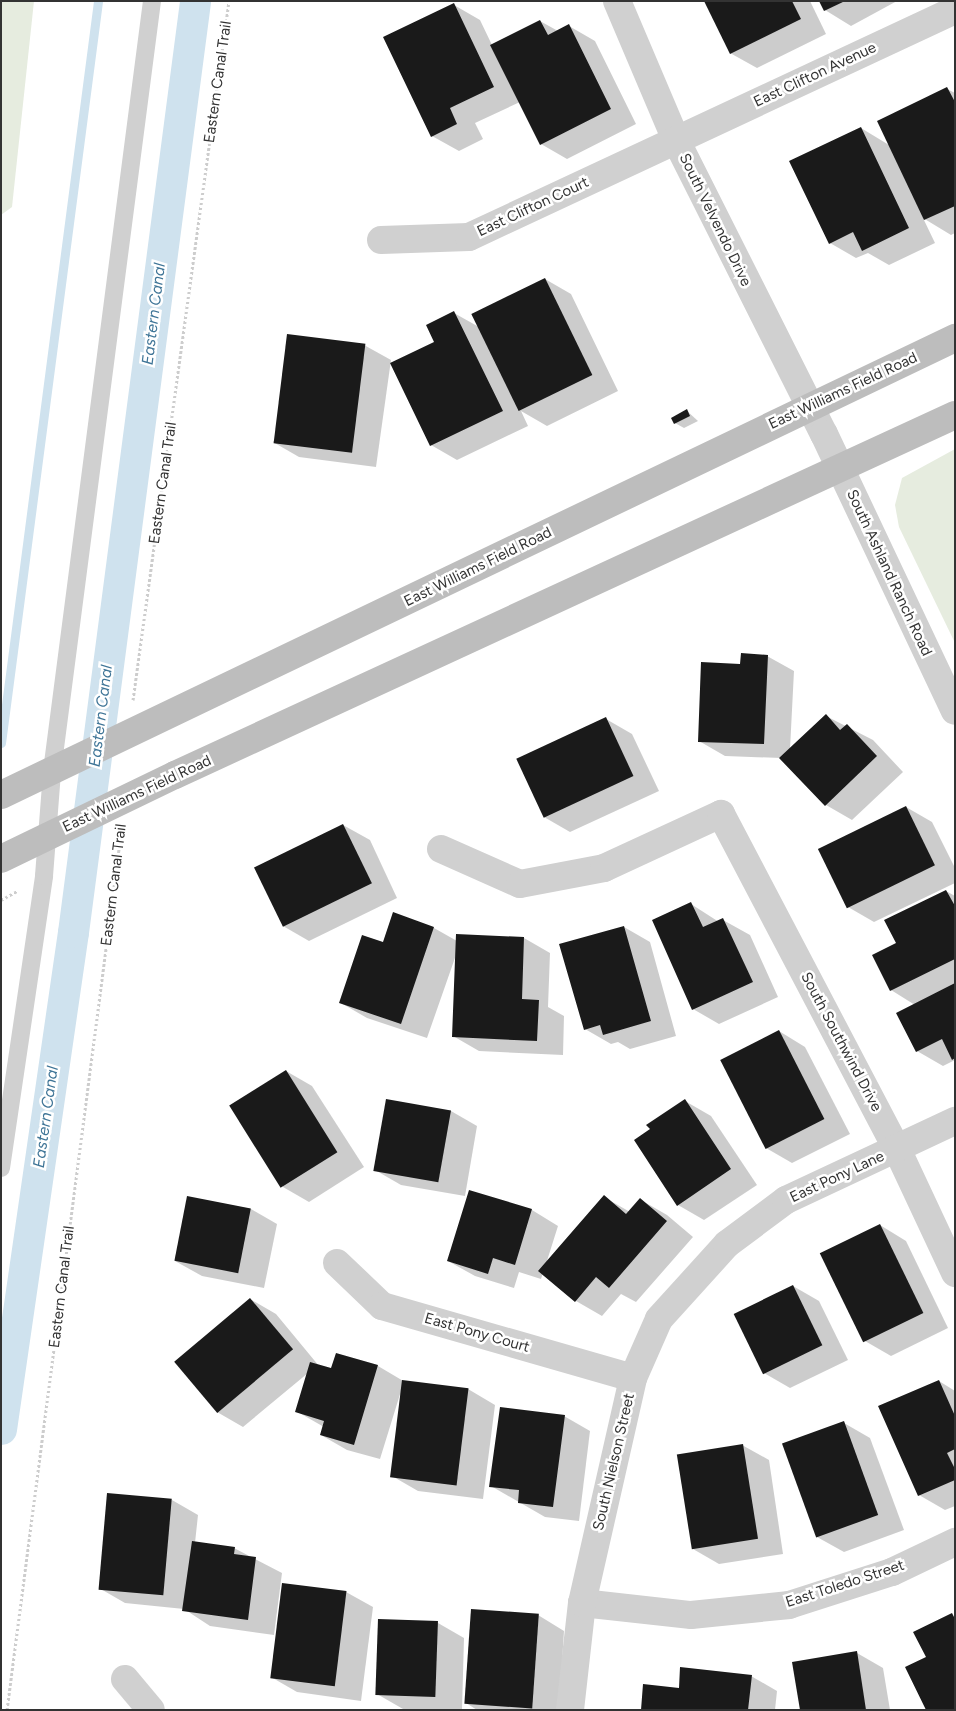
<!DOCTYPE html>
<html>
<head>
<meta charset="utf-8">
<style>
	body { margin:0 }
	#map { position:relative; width:956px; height:1711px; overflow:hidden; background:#fff; font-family:Figtree,sans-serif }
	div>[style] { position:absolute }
	.green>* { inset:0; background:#e6ecdf }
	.shadow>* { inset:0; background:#0003 }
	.stream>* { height:9px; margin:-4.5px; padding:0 4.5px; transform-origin:4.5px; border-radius:4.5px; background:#cfe2ee }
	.canal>* { height:31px; margin:-15.5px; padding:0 15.5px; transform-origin:15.5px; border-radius:15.5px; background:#cfe2ee }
	.building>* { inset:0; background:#1a1a1a; transform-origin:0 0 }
	.path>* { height:3px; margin-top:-1.5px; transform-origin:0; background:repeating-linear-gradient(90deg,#cdcdcd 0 2.5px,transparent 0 5px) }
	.lane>* { height:18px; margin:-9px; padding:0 9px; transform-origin:9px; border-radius:9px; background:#d0d0d0 }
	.street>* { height:28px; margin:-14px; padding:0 14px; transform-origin:14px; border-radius:14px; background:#d0d0d0 }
	.secondary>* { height:28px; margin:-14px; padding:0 14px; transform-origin:14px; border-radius:14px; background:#bdbdbd }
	span { translate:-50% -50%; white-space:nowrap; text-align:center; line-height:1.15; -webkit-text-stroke:5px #fff; paint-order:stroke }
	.street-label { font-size:15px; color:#333 }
	.water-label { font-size:16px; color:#3f7597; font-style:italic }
	.frame { position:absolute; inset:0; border:2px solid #333; pointer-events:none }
</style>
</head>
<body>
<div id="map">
	<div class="green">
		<i style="clip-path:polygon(1px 1px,34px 1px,12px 207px,1px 215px)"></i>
		<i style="clip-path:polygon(955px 449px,955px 643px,899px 527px,895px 505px,902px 478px)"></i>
	</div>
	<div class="shadow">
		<i style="clip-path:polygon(706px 1px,810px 1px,826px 34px,757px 68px,730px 53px)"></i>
		<i style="clip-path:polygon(821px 1px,897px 1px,851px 26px,825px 10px)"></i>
		<i style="clip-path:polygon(454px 5px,480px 20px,492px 45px,540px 21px,558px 31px,569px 26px,595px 41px,636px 124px,567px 159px,541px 144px,520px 102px,475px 123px,483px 139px,459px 151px,432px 136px)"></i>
		<i style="clip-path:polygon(947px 89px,955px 93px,955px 233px,951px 235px,923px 218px,935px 243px,889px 265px,868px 253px,856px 258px,830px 243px,861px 128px,889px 145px)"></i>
		<i style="clip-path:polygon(545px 279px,571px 294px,618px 391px,547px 426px,521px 411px,528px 426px,457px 460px,431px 445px,436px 343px,454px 313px,479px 327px)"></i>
		<i style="clip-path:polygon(364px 345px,391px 360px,376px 467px,299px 457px,273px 442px)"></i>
		<i style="clip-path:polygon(687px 411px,698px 421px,684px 428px,675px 423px)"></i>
		<i style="clip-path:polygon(767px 656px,794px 671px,790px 749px,826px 716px,873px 740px,903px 772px,852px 820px,826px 805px,781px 758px,725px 756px,699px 741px,741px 665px)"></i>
		<i style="clip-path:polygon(606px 719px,632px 734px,659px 791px,570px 832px,544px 817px)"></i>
		<i style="clip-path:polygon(906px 807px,932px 822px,955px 868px,955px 883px,874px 922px,848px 907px)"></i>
		<i style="clip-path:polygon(343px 825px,370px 840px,397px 898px,309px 941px,283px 926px)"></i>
		<i style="clip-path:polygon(946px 891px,955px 896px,955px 1060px,943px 1066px,917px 1051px,915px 1005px,891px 990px,898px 944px)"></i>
		<i style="clip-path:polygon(691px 904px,719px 922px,723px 920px,750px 935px,778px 997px,719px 1024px,693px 1009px)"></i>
		<i style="clip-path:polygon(393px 914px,434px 928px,457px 941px,524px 938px,550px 953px,548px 1007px,564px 1016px,563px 1055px,479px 1051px,453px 1036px,456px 955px,427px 1038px,367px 1018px,341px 1003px,383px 943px)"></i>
		<i style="clip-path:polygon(624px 927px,650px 942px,676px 1036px,630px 1049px,618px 1042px,611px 1044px,585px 1029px)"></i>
		<i style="clip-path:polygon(779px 1031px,805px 1047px,850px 1134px,792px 1163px,766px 1148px)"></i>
		<i style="clip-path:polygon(286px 1071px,312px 1086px,364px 1167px,309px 1202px,283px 1187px)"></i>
		<i style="clip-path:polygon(685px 1101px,711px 1116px,757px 1185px,704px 1220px,678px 1205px,651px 1130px)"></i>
		<i style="clip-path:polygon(451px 1111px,477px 1126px,465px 1196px,401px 1185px,375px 1170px)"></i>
		<i style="clip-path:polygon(470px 1192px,532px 1210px,558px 1226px,546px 1264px,604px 1197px,630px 1212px,641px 1200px,667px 1215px,693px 1237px,636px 1302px,621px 1294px,602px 1316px,576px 1301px,543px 1273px,541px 1279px,519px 1272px,514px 1288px,475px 1276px,448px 1261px)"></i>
		<i style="clip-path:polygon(188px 1197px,251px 1209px,277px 1224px,264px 1288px,202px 1276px,175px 1261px)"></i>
		<i style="clip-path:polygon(880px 1225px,906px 1241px,948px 1328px,891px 1356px,865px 1341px)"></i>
		<i style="clip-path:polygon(793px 1286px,819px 1301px,848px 1360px,790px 1388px,764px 1373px)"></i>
		<i style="clip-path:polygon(250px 1299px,276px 1314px,319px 1366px,332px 1369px,336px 1354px,378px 1366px,405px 1382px,468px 1389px,495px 1405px,483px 1499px,418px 1491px,392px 1476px,401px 1391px,380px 1459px,347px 1450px,321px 1435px,324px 1427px,296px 1411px,308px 1373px,243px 1427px,217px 1412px)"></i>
		<i style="clip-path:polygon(939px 1381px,955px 1391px,955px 1506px,945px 1510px,919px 1495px)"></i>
		<i style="clip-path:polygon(564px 1416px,590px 1431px,579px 1521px,545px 1517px,491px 1486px)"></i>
		<i style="clip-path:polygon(844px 1423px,870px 1438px,904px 1530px,844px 1552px,817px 1537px,784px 1444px)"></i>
		<i style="clip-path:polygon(742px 1445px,769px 1460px,783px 1554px,719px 1564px,693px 1549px)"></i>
		<i style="clip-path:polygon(172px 1500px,198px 1515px,195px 1543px,234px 1548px,282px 1573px,274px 1635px,210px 1626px,184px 1609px,125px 1603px,99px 1588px)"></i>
		<i style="clip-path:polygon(346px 1592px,373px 1607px,361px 1701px,297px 1692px,271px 1677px)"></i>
		<i style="clip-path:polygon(538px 1615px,564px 1631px,559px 1710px,477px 1710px,466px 1703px)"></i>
		<i style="clip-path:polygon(380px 1621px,438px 1623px,464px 1638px,462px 1710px,403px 1709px,377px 1694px)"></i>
		<i style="clip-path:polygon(857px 1653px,883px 1668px,890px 1710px,801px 1710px)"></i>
		<i style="clip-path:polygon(751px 1676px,777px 1691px,775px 1710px,642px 1710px,680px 1689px)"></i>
	</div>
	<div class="stream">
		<i style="left:1px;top:743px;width:748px;rotate:-82.55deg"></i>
	</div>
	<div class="canal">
		<i style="left:1px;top:1429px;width:502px;rotate:-81.76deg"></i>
		<i style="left:73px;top:932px;width:939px;rotate:-82.53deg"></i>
	</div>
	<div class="building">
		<i style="clip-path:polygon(704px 1px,792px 1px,801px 19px,730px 54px)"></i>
		<i style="clip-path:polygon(819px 1px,845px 1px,824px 11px)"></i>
		<i style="clip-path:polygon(454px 3px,494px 87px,450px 108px,457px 124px,431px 137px,383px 37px)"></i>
		<i style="clip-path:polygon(540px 20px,548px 35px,569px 24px,611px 109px,540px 145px,490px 45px)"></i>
		<i style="clip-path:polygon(947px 87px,955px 102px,955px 206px,924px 220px,877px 121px)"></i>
		<i style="clip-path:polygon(861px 127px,909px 228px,862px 251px,853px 232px,829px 244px,789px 161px)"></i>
		<i style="left:545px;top:278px;width:108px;height:82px;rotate:64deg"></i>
		<i style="clip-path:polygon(454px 311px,503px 411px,430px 446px,390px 363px,434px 342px,426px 325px)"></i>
		<i style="left:287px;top:334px;width:79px;height:110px;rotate:7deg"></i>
		<i style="clip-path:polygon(687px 409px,690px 416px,674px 424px,671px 418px)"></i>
		<i style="clip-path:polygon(741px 653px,768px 655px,764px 744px,698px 742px,701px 662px,740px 664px)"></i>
		<i style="clip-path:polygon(826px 714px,840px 730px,847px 724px,877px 756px,825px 806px,779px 758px)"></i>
		<i style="left:606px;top:717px;width:65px;height:99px;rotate:65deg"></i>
		<i style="left:906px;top:806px;width:66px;height:98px;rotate:64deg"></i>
		<i style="left:343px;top:824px;width:66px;height:99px;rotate:64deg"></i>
		<i style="clip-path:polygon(946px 890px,955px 906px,955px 959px,890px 991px,872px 955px,896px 943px,884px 920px)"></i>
		<i style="clip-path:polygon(691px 902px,703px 927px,723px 918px,753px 982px,692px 1010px,652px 920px)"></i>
		<i style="clip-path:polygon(393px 912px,434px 927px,401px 1024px,339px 1003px,362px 935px,383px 942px)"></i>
		<i style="clip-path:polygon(624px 926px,651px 1021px,603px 1035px,600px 1025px,584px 1030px,559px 944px)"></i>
		<i style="clip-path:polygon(456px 934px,524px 937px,522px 999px,539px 1000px,537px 1041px,452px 1037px)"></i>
		<i style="clip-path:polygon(955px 983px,955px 1058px,952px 1060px,942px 1039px,916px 1052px,896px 1013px)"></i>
		<i style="left:779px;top:1030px;width:100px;height:66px;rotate:63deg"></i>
		<i style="left:286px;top:1070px;width:97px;height:67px;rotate:58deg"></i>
		<i style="left:386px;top:1099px;width:66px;height:73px;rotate:10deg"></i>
		<i style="clip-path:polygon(685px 1099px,731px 1169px,677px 1206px,634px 1140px,650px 1129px,646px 1125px)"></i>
		<i style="clip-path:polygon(469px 1190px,532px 1209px,515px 1265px,493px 1258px,488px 1274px,447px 1261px)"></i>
		<i style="clip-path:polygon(604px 1195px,626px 1214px,640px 1198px,667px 1221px,609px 1288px,596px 1277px,575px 1302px,538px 1271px)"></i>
		<i style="left:187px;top:1196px;width:65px;height:66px;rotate:11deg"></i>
		<i style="left:880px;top:1224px;width:99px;height:67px;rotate:64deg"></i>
		<i style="left:793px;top:1285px;width:67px;height:66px;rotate:64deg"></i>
		<i style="left:250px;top:1298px;width:67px;height:99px;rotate:50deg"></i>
		<i style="clip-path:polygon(336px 1353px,378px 1365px,354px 1445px,320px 1435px,324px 1421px,295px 1412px,310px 1362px,331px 1368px)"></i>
		<i style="left:402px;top:1380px;width:67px;height:98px;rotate:7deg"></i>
		<i style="clip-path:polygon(939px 1380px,955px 1416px,955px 1449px,947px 1453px,955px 1469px,955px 1480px,918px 1496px,878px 1406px)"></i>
		<i style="clip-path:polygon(500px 1407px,565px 1415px,553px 1507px,518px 1503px,519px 1490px,489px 1487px)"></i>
		<i style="left:844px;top:1421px;width:100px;height:66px;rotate:70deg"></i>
		<i style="left:743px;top:1444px;width:96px;height:67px;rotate:81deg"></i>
		<i style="left:107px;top:1493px;width:65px;height:97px;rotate:5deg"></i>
		<i style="clip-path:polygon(192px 1541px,235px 1547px,234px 1554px,256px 1557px,248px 1620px,182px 1611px)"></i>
		<i style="left:282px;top:1583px;width:65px;height:96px;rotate:7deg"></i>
		<i style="left:471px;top:1609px;width:68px;height:95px;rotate:4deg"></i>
		<i style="clip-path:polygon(952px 1613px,955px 1619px,955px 1710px,926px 1710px,905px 1667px,926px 1657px,913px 1632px)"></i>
		<i style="left:378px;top:1619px;width:60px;height:76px;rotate:2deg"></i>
		<i style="clip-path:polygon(857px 1651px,866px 1710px,800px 1710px,792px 1662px)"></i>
		<i style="clip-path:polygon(680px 1667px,752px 1675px,748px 1710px,641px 1710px,643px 1684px,679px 1688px)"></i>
	</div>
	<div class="path">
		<i style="left:133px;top:700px;width:706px;rotate:-82.18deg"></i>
		<i style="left:1px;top:900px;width:18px;rotate:-29deg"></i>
		<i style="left:7px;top:1710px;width:884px;rotate:-82.59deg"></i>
	</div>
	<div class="lane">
		<i style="left:1px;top:1168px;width:295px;rotate:-81.6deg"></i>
		<i style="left:44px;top:876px;width:105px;rotate:-85.6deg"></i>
		<i style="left:52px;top:771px;width:776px;rotate:-82.6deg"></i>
	</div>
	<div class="street">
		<i style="left:617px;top:1px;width:151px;rotate:67deg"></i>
		<i style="left:676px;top:140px;width:329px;rotate:63.3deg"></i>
		<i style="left:824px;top:434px;width:306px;rotate:64.7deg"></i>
		<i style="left:381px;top:240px;width:88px;rotate:-2deg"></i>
		<i style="left:469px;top:237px;width:536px;rotate:-25.04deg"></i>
		<i style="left:441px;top:849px;width:86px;rotate:23.9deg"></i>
		<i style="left:520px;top:884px;width:86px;rotate:-10.8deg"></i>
		<i style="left:604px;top:868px;width:129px;rotate:-24.8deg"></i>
		<i style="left:721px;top:814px;width:378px;rotate:62.3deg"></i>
		<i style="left:897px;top:1149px;width:137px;rotate:64.9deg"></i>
		<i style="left:337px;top:1263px;width:62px;rotate:43.7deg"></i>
		<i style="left:382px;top:1306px;width:261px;rotate:16deg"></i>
		<i style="left:582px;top:1603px;width:110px;rotate:6.3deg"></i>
		<i style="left:691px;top:1615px;width:99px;rotate:-5.8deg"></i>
		<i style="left:789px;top:1605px;width:108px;rotate:-17.8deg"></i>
		<i style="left:892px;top:1572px;width:70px;rotate:-25.5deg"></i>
		<i style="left:125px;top:1679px;width:40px;rotate:50deg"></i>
		<i style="left:570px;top:1710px;width:108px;rotate:-83.6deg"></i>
		<i style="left:582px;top:1603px;width:231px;rotate:-77.2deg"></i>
		<i style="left:633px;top:1378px;width:64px;rotate:-66.2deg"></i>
		<i style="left:659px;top:1319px;width:101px;rotate:-47.8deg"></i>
		<i style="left:727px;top:1244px;width:74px;rotate:-36.7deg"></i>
		<i style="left:786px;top:1200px;width:187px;rotate:-25.1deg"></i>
	</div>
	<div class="secondary">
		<i style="left:1px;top:795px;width:1058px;rotate:-25.6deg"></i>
		<i style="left:1px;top:859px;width:193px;rotate:-25.8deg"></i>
		<i style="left:175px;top:775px;width:859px;rotate:-24.78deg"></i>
	</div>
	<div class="street-label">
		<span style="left:815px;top:75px;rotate:-25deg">East Clifton Avenue</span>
		<span style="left:218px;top:82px;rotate:-82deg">Eastern Canal Trail</span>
		<span style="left:533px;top:207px;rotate:-25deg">East Clifton Court</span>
		<span style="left:715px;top:220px;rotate:64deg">South Velvendo Drive</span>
		<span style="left:843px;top:391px;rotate:-25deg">East Williams Field Road</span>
		<span style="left:163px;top:483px;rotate:-82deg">Eastern Canal Trail</span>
		<span style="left:478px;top:567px;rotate:-26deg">East Williams Field Road</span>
		<span style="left:889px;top:573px;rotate:65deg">South Ashland Ranch Road</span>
		<span style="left:137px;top:794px;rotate:-25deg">East Williams Field Road</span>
		<span style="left:114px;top:885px;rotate:-83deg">Eastern Canal Trail</span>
		<span style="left:841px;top:1042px;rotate:62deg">South Southwind Drive</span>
		<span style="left:837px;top:1177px;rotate:-25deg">East Pony Lane</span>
		<span style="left:62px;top:1287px;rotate:-83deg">Eastern Canal Trail</span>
		<span style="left:477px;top:1333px;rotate:16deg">East Pony Court</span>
		<span style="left:614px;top:1462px;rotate:-77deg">South Nielson Street</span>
		<span style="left:845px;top:1584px;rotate:-18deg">East Toledo Street</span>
	</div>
	<div class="water-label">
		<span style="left:154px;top:314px;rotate:-83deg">Eastern Canal</span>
		<span style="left:101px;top:716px;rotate:-83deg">Eastern Canal</span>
		<span style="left:46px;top:1117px;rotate:-82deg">Eastern Canal</span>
	</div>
	<div class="frame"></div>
</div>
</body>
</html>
